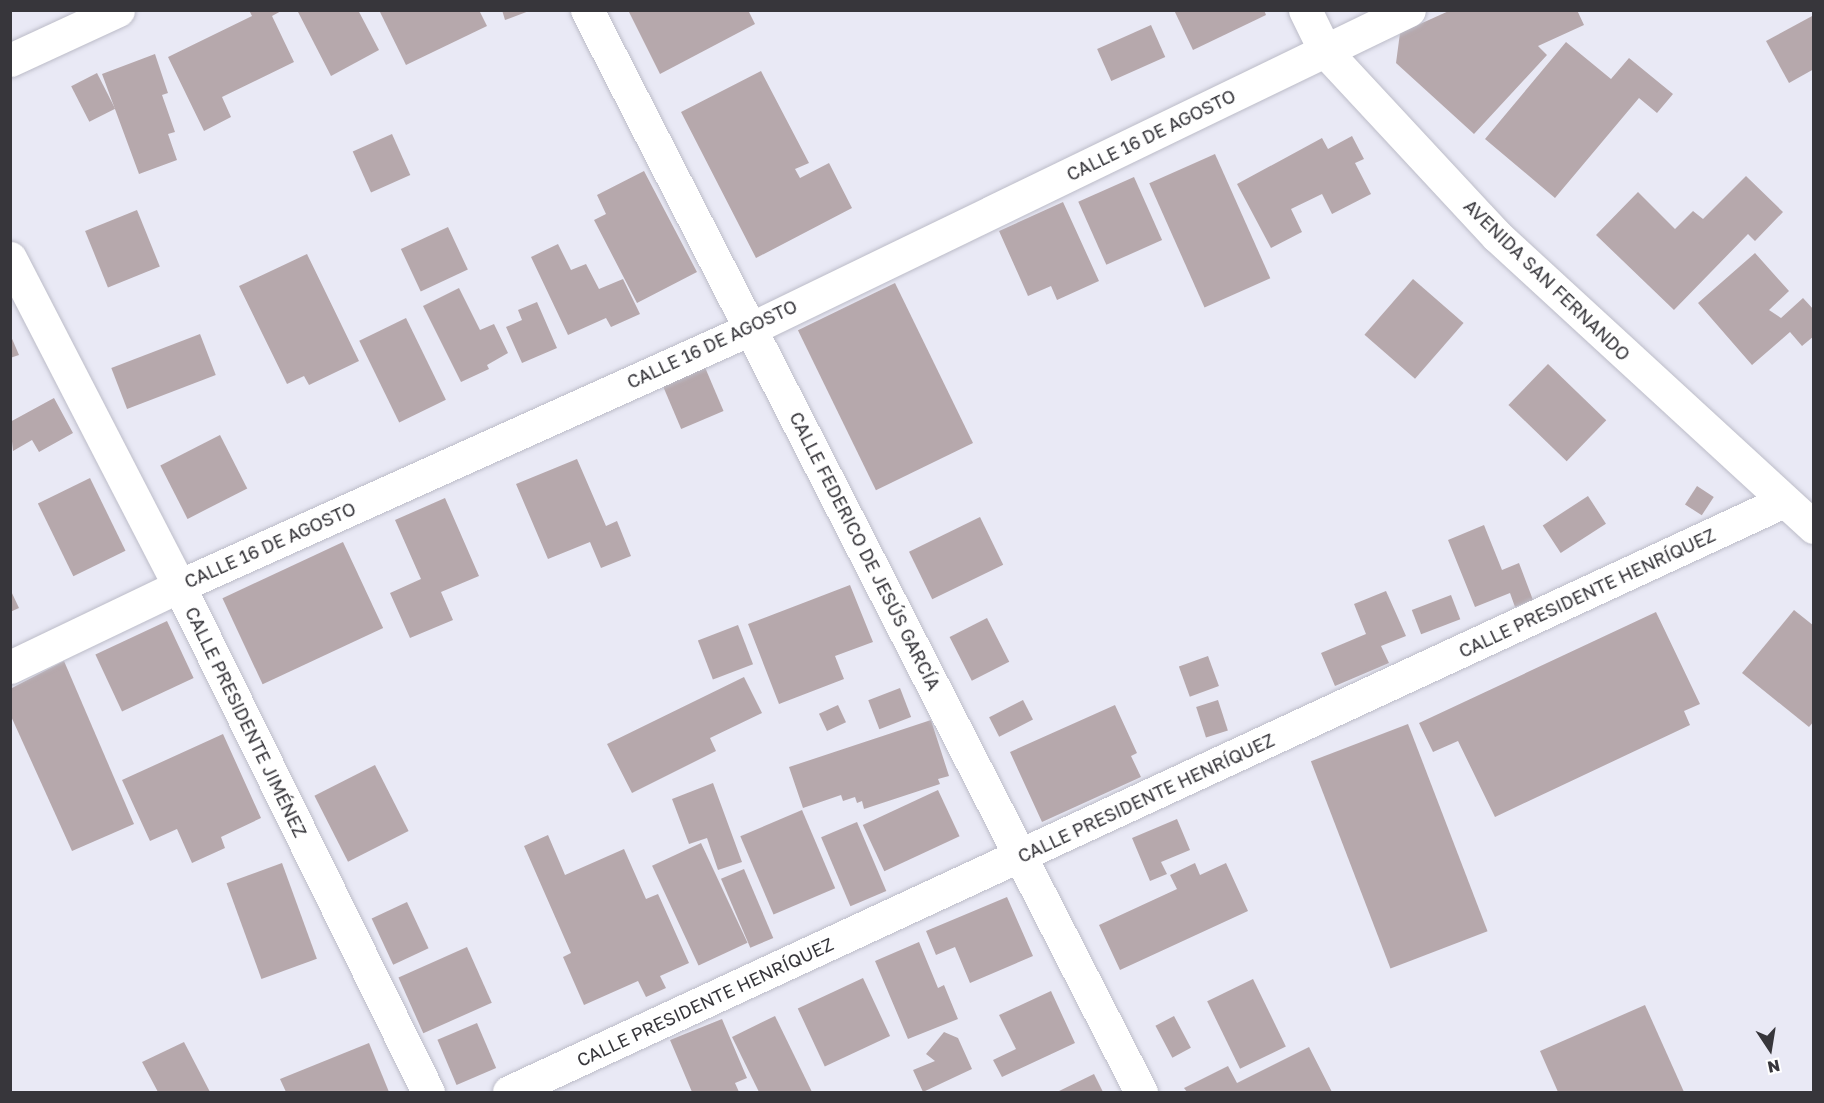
<!DOCTYPE html>
<html>
<head>
<meta charset="utf-8">
<style>
	body { margin:0 }
	#map { position:relative; width:1824px; height:1103px; overflow:hidden; background:#e9e9f5; font-family:"Golos Text",sans-serif }
	div>[style] { position:absolute }
	.building>* { inset:0; background:#b6a8ac; transform-origin:0 0 }
	.roads { filter:drop-shadow(0 0 2px #bcbcc8) drop-shadow(0 0 2px #bcbcc8) }
	.street>* { height:33px; margin:-16.5px; padding:0 16.5px; transform-origin:16.5px; border-radius:16.5px; background:#fff }
	.secondary>* { height:33px; margin:-16.5px; padding:0 16.5px; transform-origin:16.5px; border-radius:16.5px; background:#fff }
	span { translate:-50% -50%; white-space:nowrap; text-align:center; line-height:1.15; -webkit-text-stroke:4.5px #fff; paint-order:stroke }
	.street-label { font-size:18px; color:#37363b }
	.frame { position:absolute; inset:0; border:12px solid #37363b; pointer-events:none }
	.north { position:absolute; left:1740px; top:1019px; width:60px; height:60px; -webkit-text-stroke:4px #fff; paint-order:stroke; rotate:168deg; font-size:16px; font-weight:700; line-height:24px; text-align:center; color:#37363b }
	.north::after { content:''; display:block; margin:auto; width:21px; height:27px; background:#37363b; clip-path:polygon(50% 0,100% 100%,50% 72%,0 100%) }
</style>
</head>
<body>
<div id="map">
	<div class="building">
		<i style="clip-path:polygon(249px 10px,283px 10px,272px 16px,294px 62px,222px 97px,231px 117px,204px 131px,168px 57px,252px 16px)"></i>
		<i style="clip-path:polygon(297px 10px,358px 10px,379px 50px,331px 76px)"></i>
		<i style="clip-path:polygon(379px 10px,479px 10px,487px 26px,406px 65px)"></i>
		<i style="clip-path:polygon(502px 10px,529px 10px,529px 11px,505px 20px)"></i>
		<i style="clip-path:polygon(628px 10px,748px 10px,755px 24px,660px 74px)"></i>
		<i style="clip-path:polygon(1174px 10px,1264px 10px,1266px 15px,1193px 50px)"></i>
		<i style="clip-path:polygon(1451px 10px,1577px 10px,1584px 25px,1538px 46px,1547px 55px,1474px 134px,1396px 63px,1400px 33px)"></i>
		<i style="clip-path:polygon(1814px 15px,1814px 69px,1789px 83px,1766px 41px)"></i>
		<i style="left:1151px;top:25px;width:35px;height:59px;rotate:66deg"></i>
		<i style="clip-path:polygon(1566px 42px,1611px 79px,1629px 58px,1673px 94px,1657px 113px,1639px 98px,1555px 198px,1485px 139px)"></i>
		<i style="clip-path:polygon(155px 54px,168px 93px,162px 95px,175px 132px,168px 134px,177px 160px,139px 174px,102px 74px)"></i>
		<i style="clip-path:polygon(761px 71px,809px 163px,795px 169px,800px 178px,829px 163px,852px 208px,756px 258px,681px 112px)"></i>
		<i style="left:97px;top:73px;width:40px;height:29px;rotate:63deg"></i>
		<i style="left:392px;top:134px;width:45px;height:43px;rotate:66deg"></i>
		<i style="clip-path:polygon(1352px 136px,1364px 159px,1355px 163px,1371px 194px,1332px 214px,1322px 194px,1291px 209px,1302px 232px,1271px 248px,1237px 184px,1322px 138px,1328px 149px)"></i>
		<i style="left:1215px;top:154px;width:136px;height:72px;rotate:66deg"></i>
		<i style="clip-path:polygon(644px 171px,697px 272px,637px 303px,594px 220px,606px 214px,597px 195px)"></i>
		<i style="clip-path:polygon(1746px 176px,1783px 212px,1755px 241px,1748px 234px,1674px 310px,1596px 235px,1638px 192px,1675px 229px,1693px 211px,1703px 219px)"></i>
		<i style="left:1134px;top:177px;width:69px;height:61px;rotate:66deg"></i>
		<i style="clip-path:polygon(1063px 202px,1099px 281px,1057px 300px,1051px 286px,1028px 296px,999px 231px)"></i>
		<i style="left:137px;top:210px;width:61px;height:56px;rotate:68deg"></i>
		<i style="left:448px;top:227px;width:47px;height:52px;rotate:65deg"></i>
		<i style="clip-path:polygon(558px 244px,571px 270px,586px 264px,599px 289px,623px 279px,640px 314px,611px 327px,606px 318px,568px 335px,531px 257px)"></i>
		<i style="clip-path:polygon(1755px 253px,1789px 291px,1769px 310px,1781px 318px,1803px 298px,1814px 310px,1814px 336px,1802px 346px,1790px 332px,1752px 365px,1698px 303px)"></i>
		<i style="clip-path:polygon(307px 254px,359px 361px,309px 385px,304px 376px,287px 384px,239px 286px)"></i>
		<i style="left:1413px;top:279px;width:67px;height:74px;rotate:41deg"></i>
		<i style="left:895px;top:283px;width:178px;height:108px;rotate:64deg"></i>
		<i style="clip-path:polygon(459px 288px,480px 330px,494px 324px,508px 353px,487px 365px,489px 369px,461px 382px,423px 306px)"></i>
		<i style="clip-path:polygon(537px 302px,557px 348px,522px 363px,506px 327px,522px 320px,518px 310px)"></i>
		<i style="left:406px;top:318px;width:91px;height:52px;rotate:64deg"></i>
		<i style="clip-path:polygon(10px 334px,19px 355px,10px 358px)"></i>
		<i style="left:200px;top:334px;width:44px;height:95px;rotate:69deg"></i>
		<i style="left:1548px;top:364px;width:81px;height:57px;rotate:44deg"></i>
		<i style="left:704px;top:365px;width:50px;height:46px;rotate:67deg"></i>
		<i style="clip-path:polygon(54px 398px,73px 433px,39px 452px,32px 440px,13px 451px,10px 422px)"></i>
		<i style="left:220px;top:435px;width:60px;height:67px;rotate:63deg"></i>
		<i style="clip-path:polygon(577px 459px,606px 526px,617px 521px,631px 556px,601px 568px,590px 542px,548px 559px,516px 484px)"></i>
		<i style="left:90px;top:478px;width:81px;height:58px;rotate:64deg"></i>
		<i style="left:1697px;top:486px;width:20px;height:22px;rotate:33deg"></i>
		<i style="left:1588px;top:496px;width:33px;height:54px;rotate:57deg"></i>
		<i style="clip-path:polygon(445px 498px,479px 576px,441px 592px,453px 620px,410px 638px,390px 593px,421px 579px,395px 520px)"></i>
		<i style="left:980px;top:517px;width:53px;height:79px;rotate:64deg"></i>
		<i style="clip-path:polygon(1484px 525px,1502px 570px,1519px 563px,1533px 600px,1515px 607px,1510px 593px,1475px 607px,1448px 540px)"></i>
		<i style="left:343px;top:542px;width:95px;height:133px;rotate:65deg"></i>
		<i style="clip-path:polygon(850px 585px,873px 642px,835px 656px,844px 679px,779px 704px,748px 624px)"></i>
		<i style="clip-path:polygon(10px 589px,19px 608px,10px 612px)"></i>
		<i style="clip-path:polygon(1386px 591px,1406px 636px,1381px 646px,1389px 663px,1335px 686px,1321px 653px,1366px 634px,1354px 604px)"></i>
		<i style="left:1451px;top:595px;width:26px;height:42px;rotate:69deg"></i>
		<i style="clip-path:polygon(1794px 610px,1814px 626px,1814px 721px,1809px 727px,1742px 673px)"></i>
		<i style="clip-path:polygon(1656px 612px,1700px 704px,1684px 711px,1690px 725px,1495px 817px,1458px 741px,1433px 752px,1419px 723px)"></i>
		<i style="left:987px;top:618px;width:49px;height:42px;rotate:63deg"></i>
		<i style="left:167px;top:621px;width:63px;height:79px;rotate:65deg"></i>
		<i style="left:738px;top:625px;width:42px;height:43px;rotate:69deg"></i>
		<i style="left:1208px;top:656px;width:32px;height:31px;rotate:70deg"></i>
		<i style="clip-path:polygon(64px 661px,134px 824px,72px 851px,10px 714px,10px 689px)"></i>
		<i style="clip-path:polygon(744px 677px,762px 713px,710px 738px,716px 751px,632px 793px,607px 744px)"></i>
		<i style="left:900px;top:688px;width:31px;height:34px;rotate:69deg"></i>
		<i style="left:1023px;top:700px;width:22px;height:38px;rotate:63deg"></i>
		<i style="left:1218px;top:700px;width:32px;height:23px;rotate:72deg"></i>
		<i style="left:838px;top:705px;width:19px;height:21px;rotate:65deg"></i>
		<i style="clip-path:polygon(1115px 705px,1137px 753px,1131px 756px,1141px 777px,1042px 822px,1010px 752px)"></i>
		<i style="clip-path:polygon(931px 720px,949px 776px,938px 779px,940px 784px,864px 809px,862px 801px,857px 803px,855px 797px,843px 801px,841px 795px,803px 808px,789px 767px)"></i>
		<i style="left:1408px;top:724px;width:222px;height:104px;rotate:69deg"></i>
		<i style="clip-path:polygon(223px 734px,261px 818px,221px 837px,225px 848px,192px 863px,177px 829px,150px 841px,122px 780px)"></i>
		<i style="left:375px;top:765px;width:74px;height:68px;rotate:63deg"></i>
		<i style="clip-path:polygon(713px 783px,742px 862px,718px 870px,707px 838px,689px 844px,672px 799px)"></i>
		<i style="left:938px;top:790px;width:51px;height:83px;rotate:65deg"></i>
		<i style="left:802px;top:810px;width:85px;height:67px;rotate:67deg"></i>
		<i style="clip-path:polygon(1177px 819px,1190px 850px,1161px 862px,1167px 874px,1150px 881px,1132px 838px)"></i>
		<i style="left:857px;top:822px;width:75px;height:39px;rotate:67deg"></i>
		<i style="clip-path:polygon(548px 835px,565px 875px,624px 849px,646px 899px,658px 894px,689px 963px,660px 976px,666px 988px,646px 997px,638px 981px,584px 1005px,563px 957px,571px 953px,524px 846px)"></i>
		<i style="left:701px;top:843px;width:110px;height:54px;rotate:65deg"></i>
		<i style="left:282px;top:863px;width:102px;height:59px;rotate:70deg"></i>
		<i style="clip-path:polygon(1195px 863px,1200px 875px,1226px 863px,1248px 911px,1120px 970px,1099px 925px,1177px 889px,1170px 875px)"></i>
		<i style="left:744px;top:869px;width:75px;height:25px;rotate:67deg"></i>
		<i style="clip-path:polygon(1007px 897px,1033px 956px,970px 983px,955px 947px,936px 955px,926px 931px)"></i>
		<i style="left:407px;top:902px;width:51px;height:39px;rotate:65deg"></i>
		<i style="clip-path:polygon(919px 942px,938px 988px,944px 985px,958px 1019px,908px 1039px,875px 961px)"></i>
		<i style="left:467px;top:947px;width:61px;height:75px;rotate:66deg"></i>
		<i style="left:863px;top:978px;width:64px;height:72px;rotate:65deg"></i>
		<i style="left:1253px;top:979px;width:75px;height:51px;rotate:64deg"></i>
		<i style="clip-path:polygon(1051px 991px,1075px 1043px,1002px 1077px,993px 1060px,1016px 1049px,999px 1015px)"></i>
		<i style="clip-path:polygon(1645px 1005px,1684px 1092px,1558px 1092px,1540px 1051px)"></i>
		<i style="clip-path:polygon(775px 1016px,812px 1092px,759px 1092px,732px 1037px)"></i>
		<i style="left:1174px;top:1016px;width:36px;height:21px;rotate:62deg"></i>
		<i style="clip-path:polygon(722px 1019px,747px 1078px,735px 1083px,739px 1092px,692px 1092px,670px 1040px)"></i>
		<i style="left:477px;top:1023px;width:49px;height:43px;rotate:67deg"></i>
		<i style="clip-path:polygon(944px 1032px,958px 1038px,972px 1069px,923px 1092px,913px 1070px,935px 1061px,926px 1054px)"></i>
		<i style="clip-path:polygon(184px 1042px,210px 1092px,158px 1092px,142px 1062px)"></i>
		<i style="clip-path:polygon(369px 1043px,389px 1092px,286px 1092px,280px 1079px)"></i>
		<i style="clip-path:polygon(1309px 1047px,1332px 1092px,1187px 1092px,1184px 1088px,1228px 1066px,1237px 1083px)"></i>
		<i style="clip-path:polygon(1094px 1074px,1103px 1092px,1057px 1092px)"></i>
	</div>
	<div class="roads">
		<div class="street">
			<i style="left:587px;top:10px;width:1216px;rotate:62.89deg"></i>
			<i style="left:10px;top:60px;width:119px;rotate:-24.8deg"></i>
			<i style="left:10px;top:258px;width:369px;rotate:62.7deg"></i>
			<i style="left:179px;top:586px;width:564px;rotate:63.8deg"></i>
			<i style="left:10px;top:667px;width:187px;rotate:-25.6deg"></i>
			<i style="left:179px;top:586px;width:626px;rotate:-24.23deg"></i>
			<i style="left:750px;top:329px;width:732px;rotate:-25.83deg"></i>
			<i style="left:509px;top:1092px;width:1403px;rotate:-24.87deg"></i>
		</div>
		<div class="secondary">
			<i style="left:1305px;top:10px;width:46px;rotate:64deg"></i>
			<i style="left:1325px;top:51px;width:253px;rotate:47.1deg"></i>
			<i style="left:1497px;top:236px;width:430px;rotate:42.6deg"></i>
		</div>
	</div>
	<div class="street-label">
		<span style="left:1151px;top:135px;rotate:-26deg">CALLE 16 DE AGOSTO</span>
		<span style="left:1547px;top:280px;rotate:44deg">AVENIDA SAN FERNANDO</span>
		<span style="left:712px;top:344px;rotate:-25deg">CALLE 16 DE AGOSTO</span>
		<span style="left:270px;top:545px;rotate:-24deg">CALLE 16 DE AGOSTO</span>
		<span style="left:865px;top:551px;rotate:63deg">CALLE FEDERICO DE JESÚS GARCÍA</span>
		<span style="left:1587px;top:593px;rotate:-25deg">CALLE PRESIDENTE HENRÍQUEZ</span>
		<span style="left:246px;top:722px;rotate:64deg">CALLE PRESIDENTE JIMÉNEZ</span>
		<span style="left:1146px;top:798px;rotate:-25deg">CALLE PRESIDENTE HENRÍQUEZ</span>
		<span style="left:705px;top:1002px;rotate:-25deg">CALLE PRESIDENTE HENRÍQUEZ</span>
	</div>
	<div class="frame"></div>
	<div class="north">N</div>
</div>
</body>
</html>
